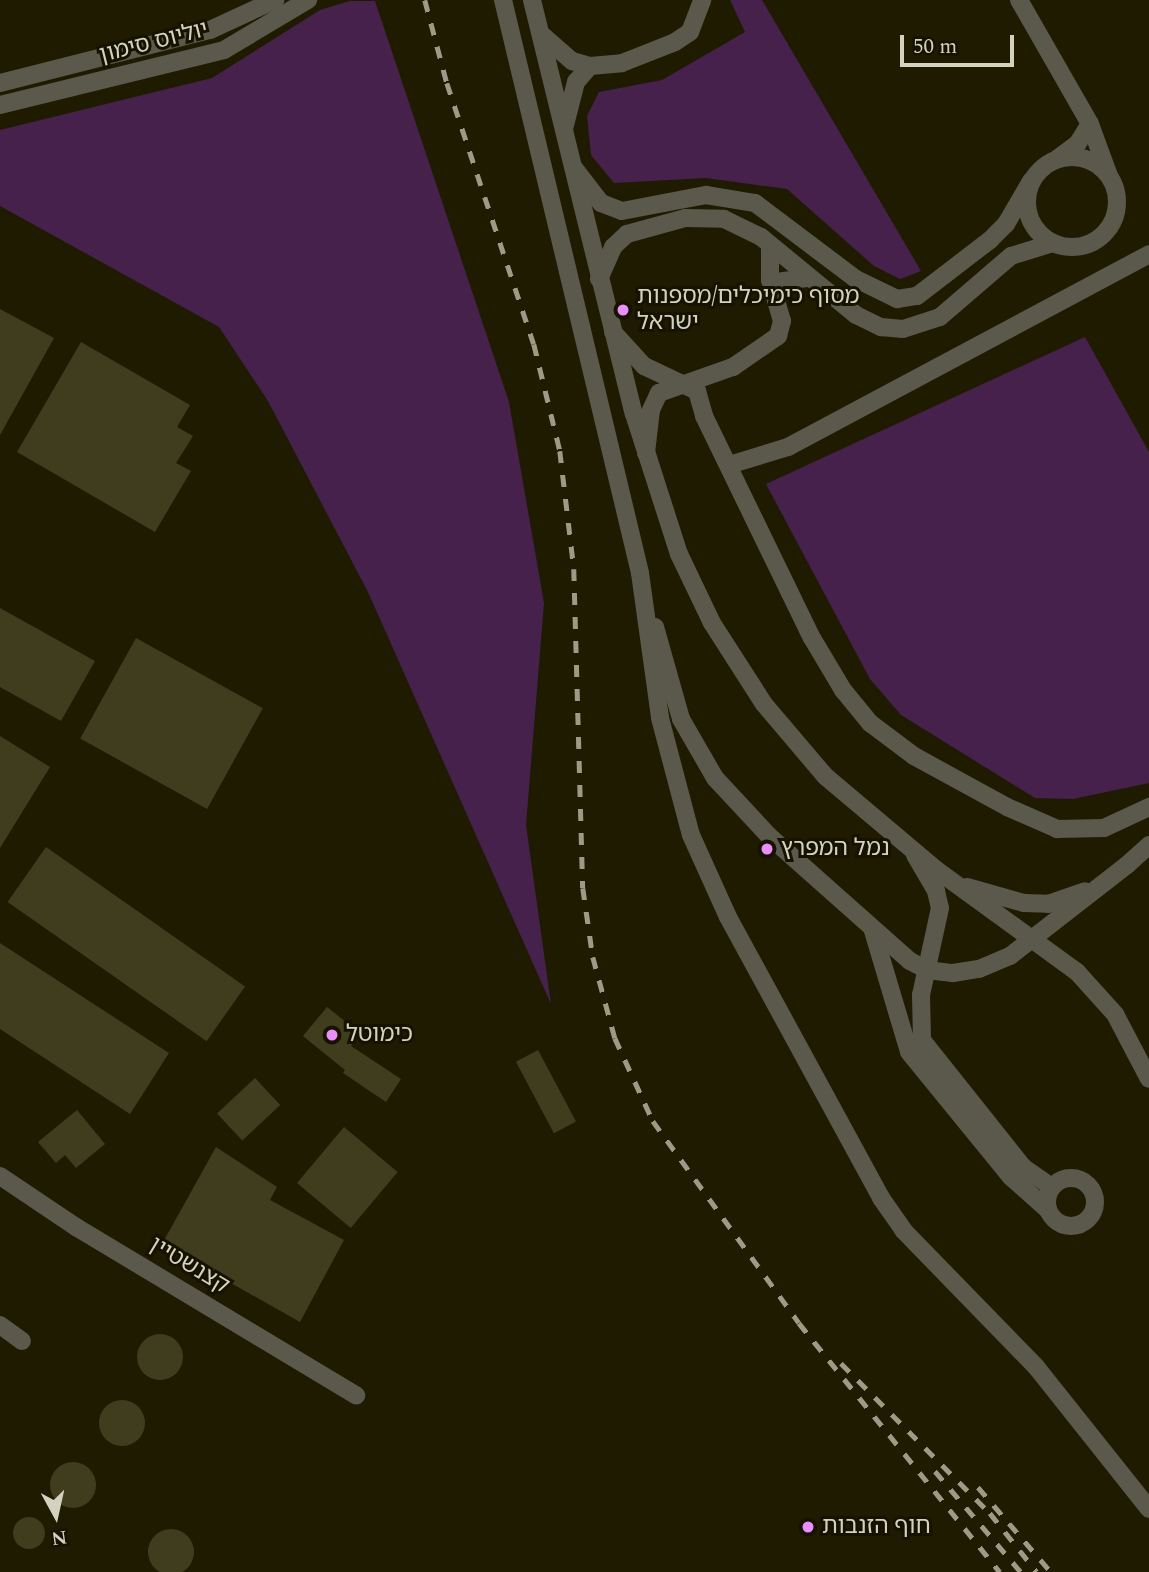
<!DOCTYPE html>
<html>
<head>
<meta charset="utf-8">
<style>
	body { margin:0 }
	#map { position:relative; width:1149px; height:1572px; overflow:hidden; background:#1f1b00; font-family:Spectral,"Noto Sans Hebrew",serif }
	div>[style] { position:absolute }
	.green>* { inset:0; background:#45214c }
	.building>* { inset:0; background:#403d1f; transform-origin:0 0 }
	.round { border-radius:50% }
	.minor>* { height:18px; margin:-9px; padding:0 9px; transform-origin:9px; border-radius:9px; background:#5a594c }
	.minor>.ring { margin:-9px; padding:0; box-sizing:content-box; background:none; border:18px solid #5a594c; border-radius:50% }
	.tertiary>* { height:18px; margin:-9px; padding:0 9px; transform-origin:9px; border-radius:9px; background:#5a594c }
	.rail>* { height:4.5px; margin-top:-2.25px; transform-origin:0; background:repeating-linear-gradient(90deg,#9d9b87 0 12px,transparent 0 24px) }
	.dots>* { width:19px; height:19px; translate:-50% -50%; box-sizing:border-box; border:4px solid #161200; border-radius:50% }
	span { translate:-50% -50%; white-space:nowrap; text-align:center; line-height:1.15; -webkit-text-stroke:6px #161200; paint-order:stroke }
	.street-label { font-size:23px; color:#d3d2c1 }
	.poi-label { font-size:23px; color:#d3d2c1 }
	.left { translate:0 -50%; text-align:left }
	.north { position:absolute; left:21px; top:1481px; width:70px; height:70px; -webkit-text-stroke:5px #161200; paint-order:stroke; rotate:172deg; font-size:19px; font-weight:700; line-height:28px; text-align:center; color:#d3d2c1 }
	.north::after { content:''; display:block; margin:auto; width:24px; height:32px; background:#d3d2c1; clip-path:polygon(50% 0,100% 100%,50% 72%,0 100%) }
	.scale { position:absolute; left:900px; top:35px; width:114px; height:32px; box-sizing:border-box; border:4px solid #d3d2c1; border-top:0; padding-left:9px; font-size:21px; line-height:24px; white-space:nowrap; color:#d3d2c1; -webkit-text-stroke:5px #161200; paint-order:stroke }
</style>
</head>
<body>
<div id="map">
	<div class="green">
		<i style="clip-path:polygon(730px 0,762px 0,921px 271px,900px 279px,874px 266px,787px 189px,706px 178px,614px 183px,591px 155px,587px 116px,599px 92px,662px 80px,745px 32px)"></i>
		<i style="clip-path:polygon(350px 1px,375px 1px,509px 402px,544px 603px,526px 825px,551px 1004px,368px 592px,268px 401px,219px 327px,0 206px,0 130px,212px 78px,320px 10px)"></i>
		<i style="clip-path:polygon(1085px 337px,1149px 452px,1149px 783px,1073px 799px,1035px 798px,901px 715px,870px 679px,766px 484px)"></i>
	</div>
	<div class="building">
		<i style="clip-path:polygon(0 309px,54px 338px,0 435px)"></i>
		<i style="clip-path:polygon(81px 342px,190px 405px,177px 427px,193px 436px,176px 463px,191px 471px,155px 532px,17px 452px)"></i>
		<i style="clip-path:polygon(0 608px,95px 661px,61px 721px,0 687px)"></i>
		<i style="left:136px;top:638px;width:145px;height:115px;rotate:29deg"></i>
		<i style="clip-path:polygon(0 736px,50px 767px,0 848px)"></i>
		<i style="left:46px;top:847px;width:243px;height:67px;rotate:35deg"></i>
		<i style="clip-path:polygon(0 943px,169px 1053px,130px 1114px,0 1029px)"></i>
		<i style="clip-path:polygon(327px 1007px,361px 1034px,351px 1046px,401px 1079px,386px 1102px,343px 1073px,345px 1070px,303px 1036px)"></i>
		<i style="left:538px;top:1050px;width:81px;height:25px;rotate:62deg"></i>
		<i style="left:255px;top:1078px;width:37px;height:52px;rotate:47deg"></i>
		<i style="clip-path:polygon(77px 1110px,105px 1144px,76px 1168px,65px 1155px,56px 1163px,38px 1142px)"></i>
		<i style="left:344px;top:1127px;width:70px;height:73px;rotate:40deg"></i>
		<i style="clip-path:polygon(216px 1147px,277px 1187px,270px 1200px,344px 1240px,300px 1322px,162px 1244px)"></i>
		<i class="round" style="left:137px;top:1334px;width:46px;height:46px"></i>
		<i class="round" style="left:99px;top:1400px;width:46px;height:46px"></i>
		<i class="round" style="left:50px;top:1462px;width:46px;height:46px"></i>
		<i class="round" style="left:13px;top:1517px;width:32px;height:32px"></i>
		<i class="round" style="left:148px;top:1529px;width:46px;height:46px"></i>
	</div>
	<div class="minor">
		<i style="left:1019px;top:0;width:143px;rotate:60.2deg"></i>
		<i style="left:1090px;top:124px;width:55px;rotate:69.9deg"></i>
		<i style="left:541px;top:34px;width:41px;rotate:41.1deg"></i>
		<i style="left:572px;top:61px;width:19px;rotate:16deg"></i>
		<i style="left:590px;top:66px;width:32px;rotate:-5deg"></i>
		<i style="left:622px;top:63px;width:57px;rotate:-21.6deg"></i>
		<i style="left:675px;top:42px;width:18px;rotate:-34deg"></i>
		<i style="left:690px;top:32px;width:34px;rotate:-69deg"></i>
		<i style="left:564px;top:129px;width:49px;rotate:-75.7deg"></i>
		<i style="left:576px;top:82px;width:21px;rotate:-49deg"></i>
		<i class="ring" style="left:1027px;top:157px;width:72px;height:72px"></i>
		<i style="left:1057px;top:159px;width:26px;rotate:-37deg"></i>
		<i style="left:1078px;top:143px;width:22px;rotate:-58deg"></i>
		<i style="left:574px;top:168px;width:44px;rotate:52.4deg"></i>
		<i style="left:601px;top:203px;width:22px;rotate:21deg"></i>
		<i style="left:622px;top:211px;width:86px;rotate:-10.8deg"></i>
		<i style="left:706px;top:195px;width:50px;rotate:9.3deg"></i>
		<i style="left:755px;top:203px;width:126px;rotate:37deg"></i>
		<i style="left:856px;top:279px;width:46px;rotate:26deg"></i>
		<i style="left:897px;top:299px;width:20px;rotate:-9deg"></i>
		<i style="left:917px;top:296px;width:92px;rotate:-37.5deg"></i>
		<i style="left:990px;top:240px;width:23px;rotate:-45deg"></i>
		<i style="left:1006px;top:224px;width:50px;rotate:-59.8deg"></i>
		<i style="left:599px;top:279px;width:35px;rotate:-66deg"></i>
		<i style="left:613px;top:247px;width:19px;rotate:-43deg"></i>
		<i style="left:627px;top:234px;width:60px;rotate:-15.4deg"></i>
		<i style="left:685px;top:218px;width:39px;rotate:1deg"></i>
		<i style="left:724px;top:219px;width:41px;rotate:25.9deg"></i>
		<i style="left:761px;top:237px;width:123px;rotate:39.4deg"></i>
		<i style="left:856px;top:315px;width:28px;rotate:26deg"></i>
		<i style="left:881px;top:327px;width:22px;rotate:5deg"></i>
		<i style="left:903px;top:329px;width:39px;rotate:-18deg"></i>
		<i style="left:940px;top:317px;width:94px;rotate:-40.7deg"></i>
		<i style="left:1011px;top:256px;width:44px;rotate:-17.2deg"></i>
		<i style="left:773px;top:291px;width:14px;rotate:-45deg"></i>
		<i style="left:783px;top:281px;width:26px;rotate:-7deg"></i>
		<i style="left:613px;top:332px;width:46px;rotate:47.6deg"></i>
		<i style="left:644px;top:366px;width:59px;rotate:25.3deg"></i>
		<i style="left:697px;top:391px;width:26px;rotate:74deg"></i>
		<i style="left:704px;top:416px;width:247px;rotate:64.1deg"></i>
		<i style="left:812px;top:638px;width:61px;rotate:59.2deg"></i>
		<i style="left:843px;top:690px;width:43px;rotate:50.7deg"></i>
		<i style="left:870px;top:723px;width:55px;rotate:36.9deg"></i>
		<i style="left:914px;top:756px;width:106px;rotate:28.7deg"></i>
		<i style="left:1007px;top:807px;width:55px;rotate:23.7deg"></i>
		<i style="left:1057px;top:829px;width:47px;rotate:-1.2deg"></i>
		<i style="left:1104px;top:828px;width:50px;rotate:-25deg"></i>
		<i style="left:646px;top:453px;width:43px;rotate:-83.4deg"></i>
		<i style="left:651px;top:410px;width:19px;rotate:-65deg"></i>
		<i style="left:659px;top:393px;width:78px;rotate:-19.4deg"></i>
		<i style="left:733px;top:367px;width:55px;rotate:-34.6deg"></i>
		<i style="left:778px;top:336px;width:16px;rotate:-75deg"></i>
		<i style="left:782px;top:321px;width:43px;rotate:-106.3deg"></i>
		<i style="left:770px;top:280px;width:35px;rotate:-90deg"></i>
		<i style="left:729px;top:465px;width:62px;rotate:-17deg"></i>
		<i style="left:788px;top:447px;width:409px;rotate:-28.1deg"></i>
		<i style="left:915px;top:855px;width:42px;rotate:59.7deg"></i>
		<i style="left:936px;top:891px;width:17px;rotate:77deg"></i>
		<i style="left:940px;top:908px;width:89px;rotate:102.3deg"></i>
		<i style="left:921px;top:995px;width:45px;rotate:88.7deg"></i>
		<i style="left:922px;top:1040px;width:162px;rotate:51.5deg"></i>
		<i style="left:1023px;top:1167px;width:35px;rotate:35deg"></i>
		<i style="left:1127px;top:865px;width:30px;rotate:-42deg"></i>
		<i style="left:873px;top:931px;width:126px;rotate:73.4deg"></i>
		<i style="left:909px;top:1052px;width:161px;rotate:50.8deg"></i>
		<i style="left:1011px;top:1177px;width:50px;rotate:41.7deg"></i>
		<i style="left:0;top:1176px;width:92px;rotate:33.9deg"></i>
		<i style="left:76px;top:1227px;width:327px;rotate:31deg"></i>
		<i class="ring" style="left:1047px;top:1178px;width:30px;height:30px"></i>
		<i style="left:0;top:1325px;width:27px;rotate:36deg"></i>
	</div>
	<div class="tertiary">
		<i style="left:503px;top:0;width:589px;rotate:76.55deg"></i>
		<i style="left:640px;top:573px;width:146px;rotate:82.1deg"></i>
		<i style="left:660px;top:718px;width:121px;rotate:75.2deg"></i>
		<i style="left:691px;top:835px;width:90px;rotate:65.7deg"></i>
		<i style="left:728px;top:917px;width:320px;rotate:61.4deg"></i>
		<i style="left:881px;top:1198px;width:39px;rotate:55deg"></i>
		<i style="left:903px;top:1230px;width:192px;rotate:45.8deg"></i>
		<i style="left:1037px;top:1368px;width:180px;rotate:51.5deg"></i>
		<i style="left:532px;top:0;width:426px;rotate:76.2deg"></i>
		<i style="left:634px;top:414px;width:147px;rotate:72.2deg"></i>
		<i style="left:679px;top:554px;width:76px;rotate:64.4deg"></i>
		<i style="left:712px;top:623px;width:96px;rotate:57.3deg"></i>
		<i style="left:764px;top:704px;width:94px;rotate:49.7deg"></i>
		<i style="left:825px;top:776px;width:148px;rotate:40.1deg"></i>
		<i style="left:938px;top:871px;width:172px;rotate:36deg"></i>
		<i style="left:1077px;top:972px;width:57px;rotate:47.9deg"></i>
		<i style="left:1115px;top:1014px;width:73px;rotate:62.4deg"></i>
		<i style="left:0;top:83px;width:217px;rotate:-14.2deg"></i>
		<i style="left:210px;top:30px;width:72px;rotate:-24.8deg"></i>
		<i style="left:0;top:105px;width:231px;rotate:-13.8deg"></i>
		<i style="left:224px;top:50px;width:98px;rotate:-30.8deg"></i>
		<i style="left:655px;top:627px;width:96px;rotate:74.2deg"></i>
		<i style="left:681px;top:719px;width:68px;rotate:60deg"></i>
		<i style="left:715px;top:778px;width:79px;rotate:47deg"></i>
		<i style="left:769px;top:836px;width:188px;rotate:41.6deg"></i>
		<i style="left:910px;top:961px;width:19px;rotate:28deg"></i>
		<i style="left:927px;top:970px;width:26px;rotate:7deg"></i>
		<i style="left:953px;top:973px;width:26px;rotate:-9deg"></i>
		<i style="left:979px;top:969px;width:34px;rotate:-23deg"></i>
		<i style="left:1010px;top:956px;width:148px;rotate:-37.9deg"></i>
		<i style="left:967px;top:887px;width:59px;rotate:15.7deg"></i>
		<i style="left:1024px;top:903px;width:24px;rotate:2deg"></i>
		<i style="left:1048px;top:904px;width:39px;rotate:-19deg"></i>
	</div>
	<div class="rail">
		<i style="left:425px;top:0;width:86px;rotate:75.2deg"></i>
		<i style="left:447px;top:83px;width:275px;rotate:71.6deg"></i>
		<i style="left:534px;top:344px;width:110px;rotate:76.3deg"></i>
		<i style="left:560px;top:451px;width:119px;rotate:83.2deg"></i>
		<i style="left:574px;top:569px;width:319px;rotate:88.4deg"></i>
		<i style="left:583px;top:888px;width:70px;rotate:81.8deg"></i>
		<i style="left:593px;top:957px;width:84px;rotate:74.8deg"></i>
		<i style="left:615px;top:1038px;width:91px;rotate:65.4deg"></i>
		<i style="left:653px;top:1121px;width:249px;rotate:54.1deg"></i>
		<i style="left:799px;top:1323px;width:320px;rotate:51.1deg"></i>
		<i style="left:841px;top:1363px;width:211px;rotate:45.2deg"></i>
		<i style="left:990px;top:1513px;width:75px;rotate:51.5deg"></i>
		<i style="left:935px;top:1471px;width:133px;rotate:49.6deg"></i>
		<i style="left:978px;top:1487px;width:112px;rotate:49.3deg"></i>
	</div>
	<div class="dots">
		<i style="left:623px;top:310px;background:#ea8dfd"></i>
		<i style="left:767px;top:849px;background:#ea8dfd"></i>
		<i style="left:332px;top:1035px;background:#ea8dfd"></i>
		<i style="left:808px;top:1527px;background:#ea8dfd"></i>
	</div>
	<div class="street-label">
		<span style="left:154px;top:43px;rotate:-14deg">יוליוס סימון</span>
		<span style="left:189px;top:1266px;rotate:31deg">קצנשטיין</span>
	</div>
	<div class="poi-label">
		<span class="left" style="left:637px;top:310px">מסוף כימיכלים/מספנות<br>ישראל</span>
		<span class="left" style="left:781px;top:849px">נמל המפרץ</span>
		<span class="left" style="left:346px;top:1035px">כימוטל</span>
		<span class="left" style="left:822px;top:1527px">חוף הזנבות</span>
	</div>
	<div class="north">N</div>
	<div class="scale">50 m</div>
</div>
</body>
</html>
